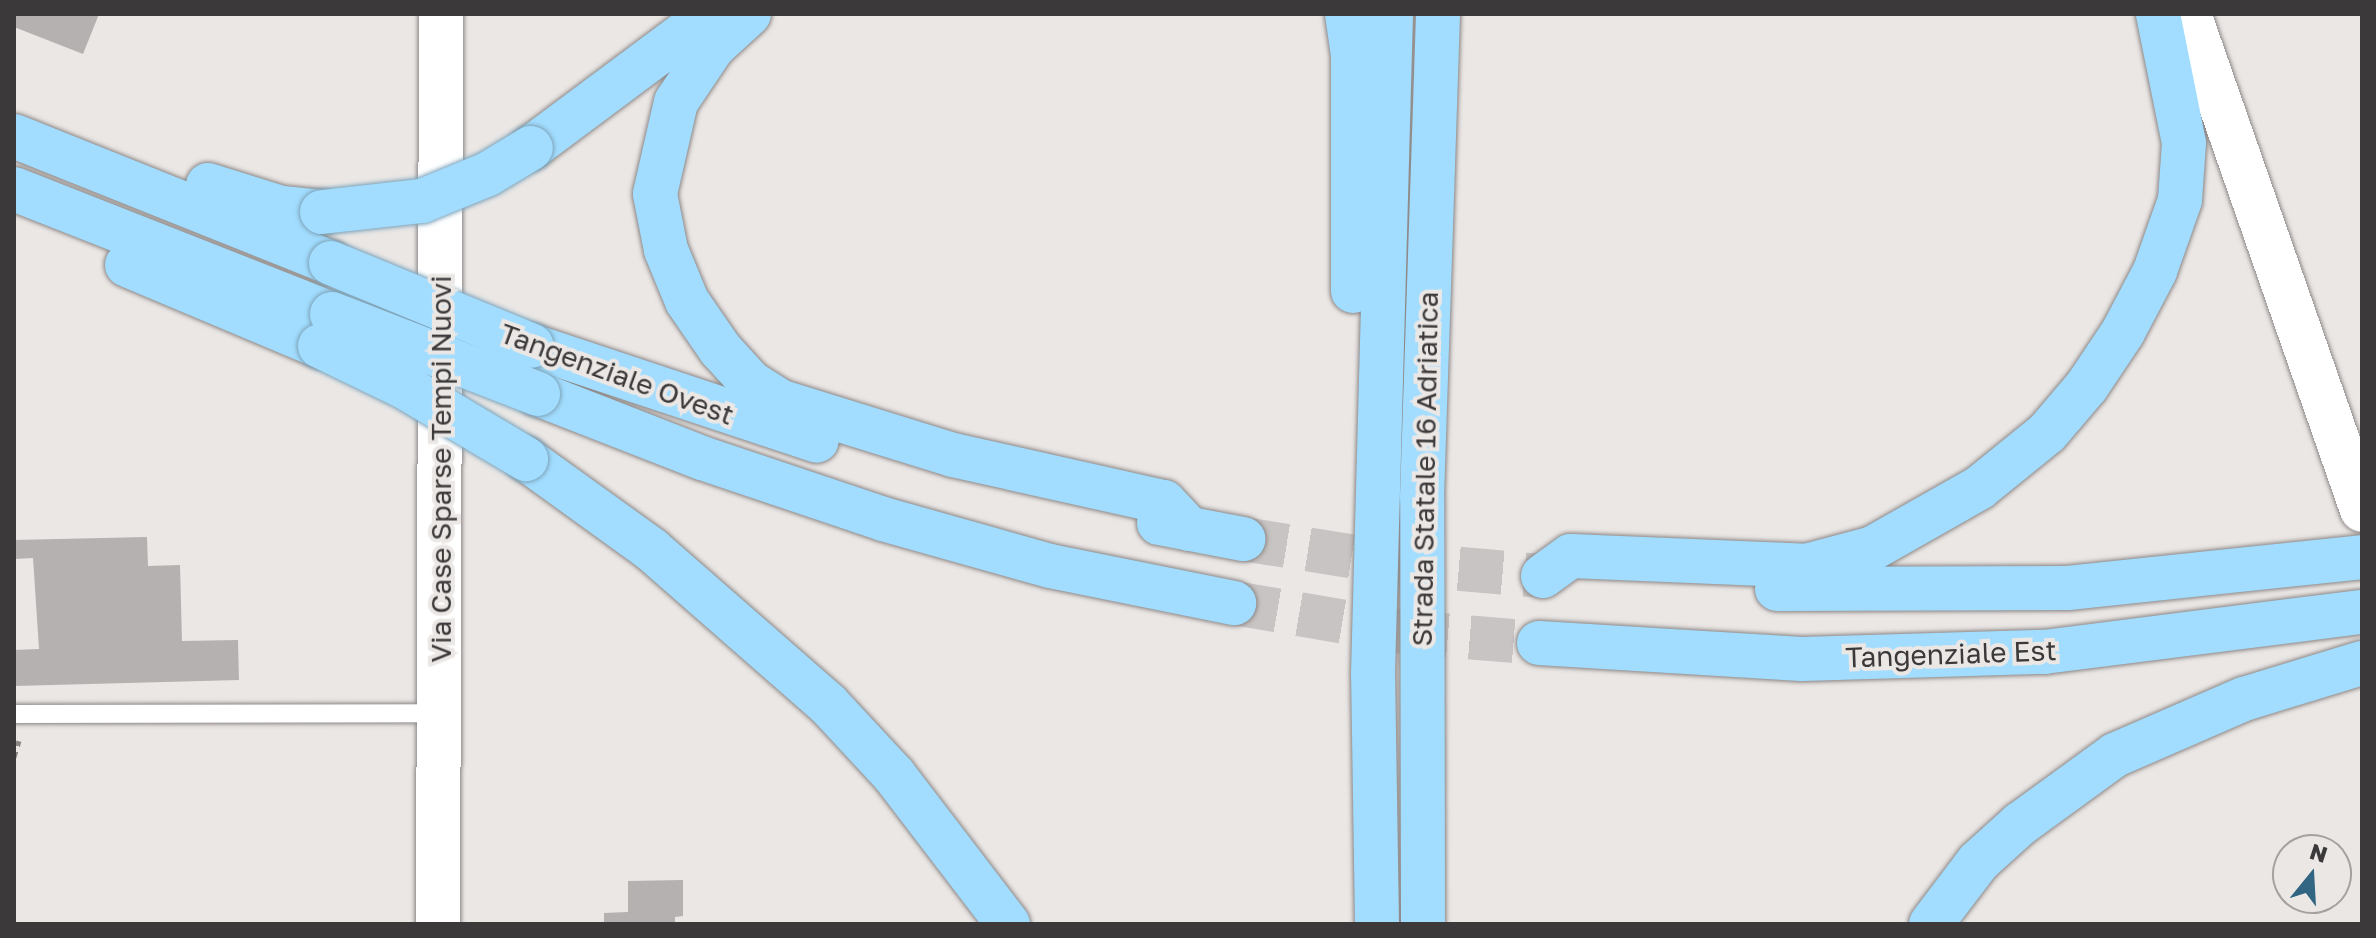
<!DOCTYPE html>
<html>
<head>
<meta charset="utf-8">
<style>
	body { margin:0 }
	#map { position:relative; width:2376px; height:938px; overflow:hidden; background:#ebe7e5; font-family:"Golos Text",sans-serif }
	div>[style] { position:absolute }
	.building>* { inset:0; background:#b4b1b0 }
	.highway-tunnel>* { height:44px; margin-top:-22px; transform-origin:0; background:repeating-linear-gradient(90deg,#c8c4c3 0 44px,transparent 0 66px) }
	.path>* { height:5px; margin-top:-2.5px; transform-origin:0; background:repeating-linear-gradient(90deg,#8b8887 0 6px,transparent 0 12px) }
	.roads { filter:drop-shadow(0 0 2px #8c8887) drop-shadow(0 0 2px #8c8887) }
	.lane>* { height:18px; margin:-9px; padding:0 9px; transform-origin:9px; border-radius:9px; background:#fff }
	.secondary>* { height:44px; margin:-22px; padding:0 22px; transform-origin:22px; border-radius:22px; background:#fff }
	.highway>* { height:44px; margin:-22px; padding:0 22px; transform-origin:22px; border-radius:22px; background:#a2ddff }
	.bridges { filter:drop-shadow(0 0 2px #7ea4ba) drop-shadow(0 0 2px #7ea4ba) }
	.highway-bridge>* { height:44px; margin:-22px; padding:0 22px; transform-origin:22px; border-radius:22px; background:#a2ddff }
	span { translate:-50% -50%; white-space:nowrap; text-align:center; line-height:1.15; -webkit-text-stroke:8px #ebe7e5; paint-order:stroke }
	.street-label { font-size:28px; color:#3b3939 }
	.frame { position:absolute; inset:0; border:16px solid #3b3939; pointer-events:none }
	.north { position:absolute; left:2272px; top:834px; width:80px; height:80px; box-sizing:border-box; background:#ebe7e5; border:2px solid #a5a1a0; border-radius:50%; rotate:18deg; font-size:22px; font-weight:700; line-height:32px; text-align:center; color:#3b3939 }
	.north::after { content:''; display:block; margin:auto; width:28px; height:36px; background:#316582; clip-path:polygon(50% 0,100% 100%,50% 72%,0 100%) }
</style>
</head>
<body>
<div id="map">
	<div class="building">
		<i style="clip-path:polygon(14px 14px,99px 14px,83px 54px,14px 27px)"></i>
		<i style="clip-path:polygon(147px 537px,148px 566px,180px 565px,182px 641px,238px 640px,239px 680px,14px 686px,14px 650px,39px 649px,33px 558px,14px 559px,14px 540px)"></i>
		<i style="clip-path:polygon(683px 880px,683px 916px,675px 917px,675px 924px,604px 924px,604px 913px,628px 912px,628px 881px)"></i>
	</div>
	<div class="highway-tunnel">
		<i style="left:1243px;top:539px;width:152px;rotate:9.1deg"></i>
		<i style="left:1393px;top:563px;width:151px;rotate:5deg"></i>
		<i style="left:1234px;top:603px;width:172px;rotate:9.7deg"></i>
		<i style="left:1404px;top:632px;width:135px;rotate:4.7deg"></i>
	</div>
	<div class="path">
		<i style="left:14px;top:757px;width:17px;rotate:-73deg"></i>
	</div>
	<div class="roads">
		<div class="lane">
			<i style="left:14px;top:714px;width:426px;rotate:-0.1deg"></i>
		</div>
		<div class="secondary">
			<i style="left:2189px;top:14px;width:525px;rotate:70.77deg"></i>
			<i style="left:438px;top:924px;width:910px;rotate:-89.81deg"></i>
		</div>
		<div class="highway">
			<i style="left:749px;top:14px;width:49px;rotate:137.5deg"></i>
			<i style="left:713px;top:47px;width:66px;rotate:123.9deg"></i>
			<i style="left:676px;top:102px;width:94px;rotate:102.9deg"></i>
			<i style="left:655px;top:194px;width:57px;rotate:78.9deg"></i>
			<i style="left:666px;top:250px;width:55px;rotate:67.6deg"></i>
			<i style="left:687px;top:301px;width:58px;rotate:55.5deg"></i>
			<i style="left:720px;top:349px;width:46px;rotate:47.6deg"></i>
			<i style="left:751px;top:383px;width:36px;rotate:32deg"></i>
			<i style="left:782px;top:402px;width:179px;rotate:17.2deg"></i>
			<i style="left:953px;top:455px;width:216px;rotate:12.6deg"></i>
			<i style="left:1164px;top:502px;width:37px;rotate:47deg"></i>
			<i style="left:1347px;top:14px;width:41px;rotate:81.7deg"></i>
			<i style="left:1353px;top:55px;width:236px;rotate:90deg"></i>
			<i style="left:14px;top:136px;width:341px;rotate:21.8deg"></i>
			<i style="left:531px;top:148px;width:224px;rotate:-36.7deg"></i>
			<i style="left:208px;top:185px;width:77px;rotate:17.3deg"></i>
			<i style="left:282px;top:208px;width:40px;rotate:5.7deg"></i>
			<i style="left:14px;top:189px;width:342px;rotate:21.5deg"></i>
			<i style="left:127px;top:265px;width:209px;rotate:22.8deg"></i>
			<i style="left:532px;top:346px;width:300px;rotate:18.4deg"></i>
			<i style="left:538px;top:394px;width:176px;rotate:21.3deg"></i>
			<i style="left:702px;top:458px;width:191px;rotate:18.6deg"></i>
			<i style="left:883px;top:519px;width:173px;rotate:15.7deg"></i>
			<i style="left:1050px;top:566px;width:188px;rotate:11.4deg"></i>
			<i style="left:526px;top:459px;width:155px;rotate:35.8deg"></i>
			<i style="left:652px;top:550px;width:234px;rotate:41.2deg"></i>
			<i style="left:828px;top:704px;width:97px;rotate:47.1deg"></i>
			<i style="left:894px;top:775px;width:188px;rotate:52.6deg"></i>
			<i style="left:1159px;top:523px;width:86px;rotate:10.8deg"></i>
			<i style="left:1543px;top:576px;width:34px;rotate:-36deg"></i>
			<i style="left:1571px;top:556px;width:235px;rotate:2.4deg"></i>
			<i style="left:1806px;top:566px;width:69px;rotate:-15deg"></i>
			<i style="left:1873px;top:548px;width:122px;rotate:-29.5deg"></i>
			<i style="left:1979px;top:488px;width:87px;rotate:-39deg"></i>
			<i style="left:2047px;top:433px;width:62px;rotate:-49.6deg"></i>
			<i style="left:2087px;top:386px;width:65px;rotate:-56.3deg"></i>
			<i style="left:2123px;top:332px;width:69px;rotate:-62.3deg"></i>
			<i style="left:2155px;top:271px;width:75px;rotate:-70.6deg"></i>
			<i style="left:2180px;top:200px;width:57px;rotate:-86deg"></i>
			<i style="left:2184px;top:143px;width:132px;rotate:-101.4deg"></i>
			<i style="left:1777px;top:589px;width:291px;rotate:-0.2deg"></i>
			<i style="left:2068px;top:588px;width:296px;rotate:-6deg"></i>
			<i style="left:1539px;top:643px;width:263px;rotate:3.5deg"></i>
			<i style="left:1802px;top:659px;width:242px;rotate:-1.7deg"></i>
			<i style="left:2044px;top:652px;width:321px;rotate:-7.2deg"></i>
			<i style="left:1377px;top:924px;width:250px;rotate:-90.9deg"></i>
			<i style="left:1373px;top:674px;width:660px;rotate:-88.44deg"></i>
			<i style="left:1423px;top:924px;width:427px;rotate:-90.1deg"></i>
			<i style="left:1422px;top:497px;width:483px;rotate:-88.1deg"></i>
			<i style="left:1931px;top:924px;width:78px;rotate:-52.8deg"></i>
			<i style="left:1978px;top:862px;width:57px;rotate:-42.1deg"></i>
			<i style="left:2020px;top:824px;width:117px;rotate:-36deg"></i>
			<i style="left:2115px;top:755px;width:141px;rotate:-23.5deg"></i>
			<i style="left:2244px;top:699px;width:123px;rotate:-17deg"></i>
		</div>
	</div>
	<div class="bridges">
		<div class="highway-bridge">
			<i style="left:322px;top:212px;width:101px;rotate:-6.3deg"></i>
			<i style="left:422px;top:201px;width:71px;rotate:-22.2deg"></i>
			<i style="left:488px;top:174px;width:50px;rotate:-31.2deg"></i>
			<i style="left:331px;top:263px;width:217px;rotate:22.4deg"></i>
			<i style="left:332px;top:314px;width:221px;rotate:21.2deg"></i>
			<i style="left:320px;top:346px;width:94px;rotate:25.8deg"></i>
			<i style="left:405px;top:387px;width:141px;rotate:30.8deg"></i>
		</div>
	</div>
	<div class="street-label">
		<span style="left:617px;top:374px;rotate:20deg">Tangenziale Ovest</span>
		<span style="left:441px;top:469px;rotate:-90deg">Via Case Sparse Tempi Nuovi</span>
		<span style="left:1425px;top:469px;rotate:-89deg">Strada Statale 16 Adriatica</span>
		<span style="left:1951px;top:654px;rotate:-2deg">Tangenziale Est</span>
	</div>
	<div class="frame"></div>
	<div class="north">N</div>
</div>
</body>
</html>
